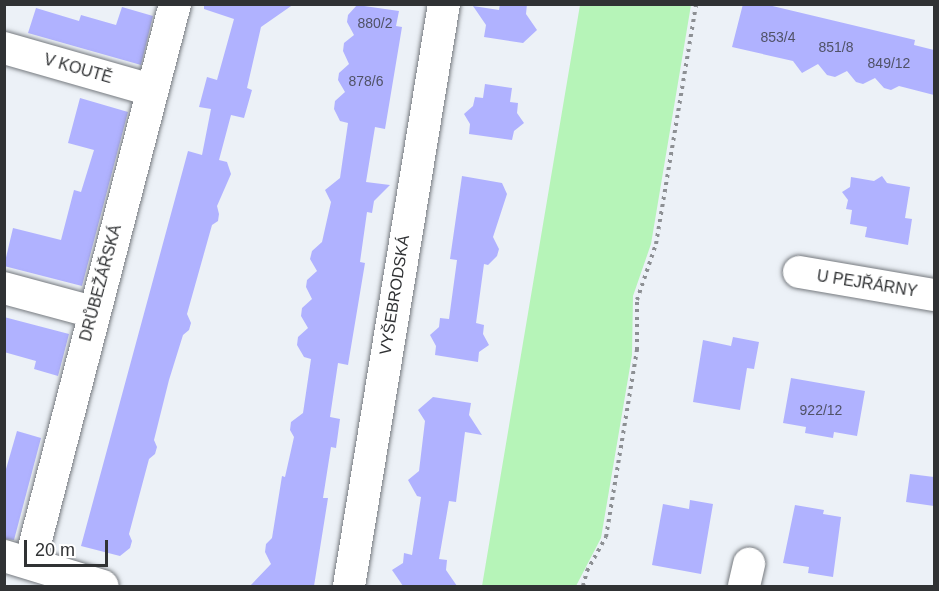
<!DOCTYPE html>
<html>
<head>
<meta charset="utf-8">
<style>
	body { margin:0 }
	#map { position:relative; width:939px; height:591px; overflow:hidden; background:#ecf1f7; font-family:Arial,sans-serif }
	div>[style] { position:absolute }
	.green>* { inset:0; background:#b6f4b8 }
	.building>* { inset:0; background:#b0b2ff }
	.path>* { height:4px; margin-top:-2px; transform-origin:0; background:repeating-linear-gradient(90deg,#8d9094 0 3px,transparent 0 7.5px) }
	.roads { filter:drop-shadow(0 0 2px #767a7f) drop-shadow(0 0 2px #767a7f) }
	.minor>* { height:32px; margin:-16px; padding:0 16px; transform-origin:16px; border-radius:16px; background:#fff }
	span { translate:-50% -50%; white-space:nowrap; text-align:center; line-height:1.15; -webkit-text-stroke:4.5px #fff; paint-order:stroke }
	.number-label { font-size:14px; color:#505267 }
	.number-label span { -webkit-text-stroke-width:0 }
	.street-label { font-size:16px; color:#303234 }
	.frame { position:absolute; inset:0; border:6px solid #303234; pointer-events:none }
	.scale { position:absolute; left:24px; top:540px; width:84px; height:27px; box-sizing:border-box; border:3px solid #303234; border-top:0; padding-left:8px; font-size:18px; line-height:21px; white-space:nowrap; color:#303234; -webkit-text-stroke:4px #fff; paint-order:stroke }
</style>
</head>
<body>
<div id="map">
	<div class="green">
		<i style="clip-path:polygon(580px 5px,691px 5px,651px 244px,633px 296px,632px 355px,601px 538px,576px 586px,482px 586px)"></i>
	</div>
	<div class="building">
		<i style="clip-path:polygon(204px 4px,294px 4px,261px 27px,247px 88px,252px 90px,244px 118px,231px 115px,219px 160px,227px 162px,231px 174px,217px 206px,219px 214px,218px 221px,212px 225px,187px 314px,191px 323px,189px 330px,183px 335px,169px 380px,154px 440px,157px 447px,155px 454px,149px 459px,129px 534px,132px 541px,130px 548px,120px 556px,81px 546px,188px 151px,202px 155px,211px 109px,199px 107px,207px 77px,217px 80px,234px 19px,204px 9px)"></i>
		<i style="clip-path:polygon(500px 4px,527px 4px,526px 14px,537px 30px,523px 43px,484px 37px,486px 25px,473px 6px,499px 10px)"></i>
		<i style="clip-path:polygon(743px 4px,764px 4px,915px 40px,914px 45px,934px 50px,934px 95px,899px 86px,891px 90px,884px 88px,875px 78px,863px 84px,856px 82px,847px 71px,835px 77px,827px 75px,818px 64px,802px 73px,793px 61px,732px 47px)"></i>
		<i style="clip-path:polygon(357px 5px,399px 11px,396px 26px,402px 27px,385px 129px,375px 127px,366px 182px,390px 185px,374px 201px,372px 213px,367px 212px,360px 262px,365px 263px,348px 365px,338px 363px,330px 417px,340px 419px,336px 448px,331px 447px,323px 498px,328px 498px,314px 586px,250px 586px,271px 564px,265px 552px,266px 544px,272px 538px,282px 476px,285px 477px,294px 437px,290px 430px,291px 422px,303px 413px,311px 359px,304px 357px,297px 345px,298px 337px,308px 328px,301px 316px,302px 308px,312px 299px,306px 287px,307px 280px,317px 271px,310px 259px,312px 251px,322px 242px,331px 202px,325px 190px,340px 178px,348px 123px,340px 121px,334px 109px,335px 101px,345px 92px,338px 80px,339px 73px,349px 64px,343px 51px,344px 43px,354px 35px,347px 22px,348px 15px)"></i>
		<i style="clip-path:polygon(122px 7px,153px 16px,141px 65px,28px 33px,36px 8px,79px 21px,81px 15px,116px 25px)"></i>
		<i style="clip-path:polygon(485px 84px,512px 88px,510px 102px,518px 103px,517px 113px,524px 123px,514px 131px,512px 140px,469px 134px,470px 124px,464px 114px,473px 106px,475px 97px,483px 98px)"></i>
		<i style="clip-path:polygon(80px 98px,128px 112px,82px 286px,4px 266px,13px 228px,61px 240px,74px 190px,81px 192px,94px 150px,68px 143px)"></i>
		<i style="clip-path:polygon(462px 176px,502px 183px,507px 194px,493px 237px,499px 249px,497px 256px,488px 265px,484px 264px,476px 323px,484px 325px,483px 334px,489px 345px,479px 352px,478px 362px,435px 355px,436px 346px,430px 335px,439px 327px,440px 318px,449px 319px,457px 260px,450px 259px)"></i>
		<i style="clip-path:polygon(882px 176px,887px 183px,910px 187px,905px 218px,912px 219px,908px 245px,865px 237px,867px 227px,850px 224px,852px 210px,846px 209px,848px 200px,842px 192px,850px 187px,851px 177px,874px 181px)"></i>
		<i style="clip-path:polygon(4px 317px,69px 334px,58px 376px,34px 369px,36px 361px,4px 352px)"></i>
		<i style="clip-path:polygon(733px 337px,759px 342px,754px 369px,747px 368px,740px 410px,693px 402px,703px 340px,731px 346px)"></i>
		<i style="clip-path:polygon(791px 378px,865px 391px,857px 436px,834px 432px,833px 438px,805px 433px,806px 427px,783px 423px)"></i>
		<i style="clip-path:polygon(433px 397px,471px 403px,469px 415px,482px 435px,465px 432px,456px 502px,449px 501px,439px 559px,447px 560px,446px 570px,457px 586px,403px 586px,392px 570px,403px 563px,404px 553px,412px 555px,421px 497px,417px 496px,408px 480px,419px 471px,425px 421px,418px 410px)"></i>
		<i style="clip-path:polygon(17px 431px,41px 438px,14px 540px,4px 539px,4px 476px)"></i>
		<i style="clip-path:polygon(910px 474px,934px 477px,934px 506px,906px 502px)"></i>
		<i style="clip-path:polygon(690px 500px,713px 504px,701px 574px,652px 565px,663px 504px,689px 509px)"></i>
		<i style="clip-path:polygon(795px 505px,824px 510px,823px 514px,841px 517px,833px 577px,808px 573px,809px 567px,783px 563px)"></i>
	</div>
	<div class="path">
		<i style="left:583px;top:586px;width:16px;rotate:-75deg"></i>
		<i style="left:587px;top:571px;width:39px;rotate:-61deg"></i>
		<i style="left:606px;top:537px;width:190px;rotate:-80.6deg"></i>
		<i style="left:637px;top:350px;width:50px;rotate:-90deg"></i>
		<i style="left:637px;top:300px;width:59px;rotate:-71.3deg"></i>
		<i style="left:656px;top:244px;width:243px;rotate:-80.5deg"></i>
	</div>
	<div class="roads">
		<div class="minor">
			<i style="left:4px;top:48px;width:153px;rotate:15.9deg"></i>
			<i style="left:799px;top:272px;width:137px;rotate:9.7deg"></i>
			<i style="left:4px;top:288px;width:92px;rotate:15.1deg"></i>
			<i style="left:4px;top:556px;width:103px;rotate:16.9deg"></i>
			<i style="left:30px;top:563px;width:577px;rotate:-75.46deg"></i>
			<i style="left:349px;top:586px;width:590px;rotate:-80.73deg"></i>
			<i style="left:744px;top:586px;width:23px;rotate:-77deg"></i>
		</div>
	</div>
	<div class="number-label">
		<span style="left:375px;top:23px">880/2</span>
		<span style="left:778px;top:37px">853/4</span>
		<span style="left:836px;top:47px">851/8</span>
		<span style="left:889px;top:63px">849/12</span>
		<span style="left:366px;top:81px">878/6</span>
		<span style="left:821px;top:410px">922/12</span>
	</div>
	<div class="street-label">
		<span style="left:78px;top:69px;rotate:16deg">V KOUTĚ</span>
		<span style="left:101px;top:283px;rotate:-75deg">DRŮBEŽÁŘSKÁ</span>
		<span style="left:867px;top:284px;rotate:9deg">U PEJŘÁRNY</span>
		<span style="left:395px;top:295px;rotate:-81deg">VYŠEBRODSKÁ</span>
	</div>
	<div class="frame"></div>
	<div class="scale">20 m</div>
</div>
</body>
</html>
